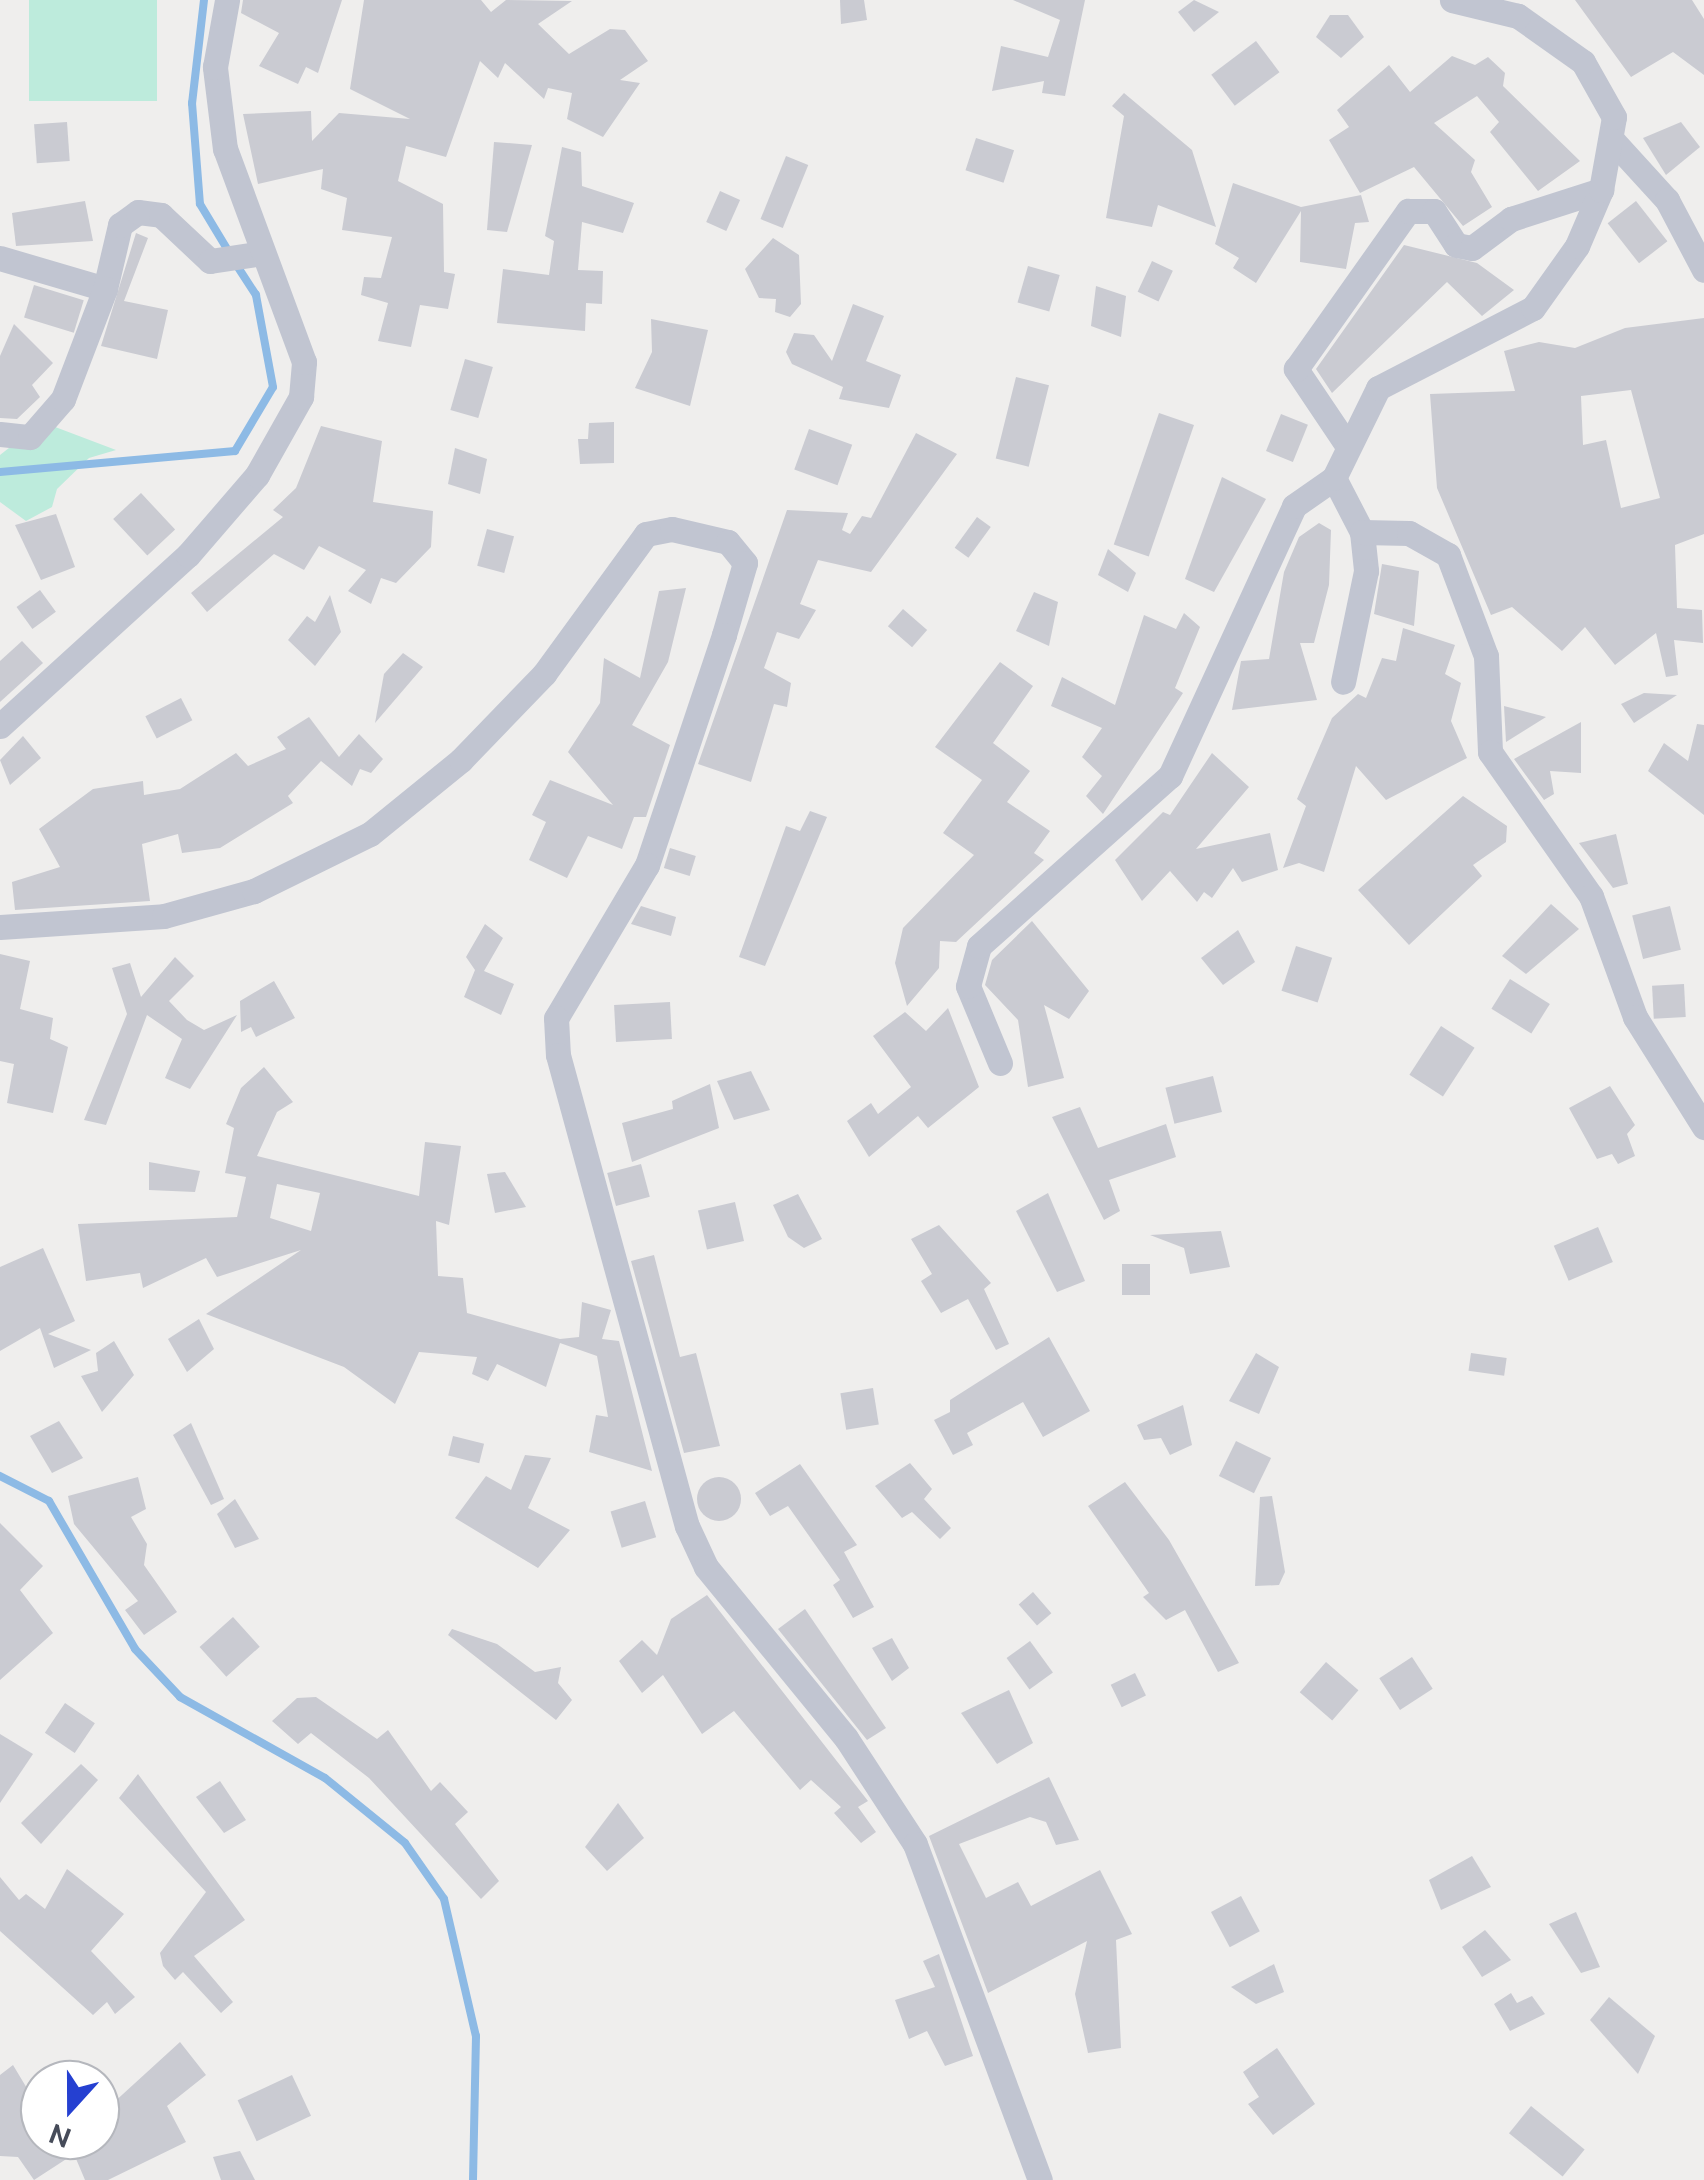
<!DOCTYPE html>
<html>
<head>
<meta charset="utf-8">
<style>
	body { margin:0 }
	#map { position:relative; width:1704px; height:2180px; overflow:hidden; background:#efeeed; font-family:Ubuntu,sans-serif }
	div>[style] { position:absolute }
	.green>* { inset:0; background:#bdebdc; transform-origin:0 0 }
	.stream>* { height:8px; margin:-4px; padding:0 4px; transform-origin:4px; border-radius:4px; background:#8dbae5 }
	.building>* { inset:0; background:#cacbd2; transform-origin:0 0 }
	.round { border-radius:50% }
	.street>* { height:25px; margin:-12.5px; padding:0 12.5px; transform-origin:12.5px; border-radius:12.5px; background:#c1c5d1 }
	span { translate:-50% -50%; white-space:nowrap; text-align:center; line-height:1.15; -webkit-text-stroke:8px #fff; paint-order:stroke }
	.north { position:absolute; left:20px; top:2060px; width:100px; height:100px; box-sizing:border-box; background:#fff; border:2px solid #b5b7bd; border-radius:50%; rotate:201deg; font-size:28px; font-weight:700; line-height:40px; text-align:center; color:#464b59 }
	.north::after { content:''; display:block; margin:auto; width:35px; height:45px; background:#2540d1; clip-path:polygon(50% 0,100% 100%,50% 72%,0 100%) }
</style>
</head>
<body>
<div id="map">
	<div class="green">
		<i style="left:29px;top:0;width:128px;height:101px"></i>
		<i style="clip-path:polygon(42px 422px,116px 450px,89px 458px,57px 489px,52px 507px,26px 521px,0 502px,0 455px)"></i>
	</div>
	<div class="stream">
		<i style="left:204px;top:0;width:104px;rotate:96.6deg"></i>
		<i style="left:192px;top:103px;width:101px;rotate:85.5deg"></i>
		<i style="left:200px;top:204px;width:56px;rotate:58.9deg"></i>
		<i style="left:0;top:472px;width:236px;rotate:-5.1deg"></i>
		<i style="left:235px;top:451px;width:74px;rotate:-59.3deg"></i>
		<i style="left:273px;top:387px;width:94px;rotate:-100.5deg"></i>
		<i style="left:256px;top:295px;width:37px;rotate:-123deg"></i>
		<i style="left:0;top:1476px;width:55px;rotate:27deg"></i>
		<i style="left:49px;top:1501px;width:171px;rotate:59.8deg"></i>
		<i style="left:135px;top:1649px;width:66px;rotate:46.8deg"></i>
		<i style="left:180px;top:1697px;width:166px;rotate:29.2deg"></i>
		<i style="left:325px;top:1778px;width:103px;rotate:39.1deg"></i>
		<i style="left:405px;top:1843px;width:68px;rotate:55.1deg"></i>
		<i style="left:444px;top:1899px;width:141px;rotate:76.9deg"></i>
		<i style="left:476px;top:2036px;width:144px;rotate:91.2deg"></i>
	</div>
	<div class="building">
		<i style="clip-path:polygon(243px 0,342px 0,318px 73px,306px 67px,298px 84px,259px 66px,279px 33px,241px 13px)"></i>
		<i style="clip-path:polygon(364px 0,481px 0,491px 12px,506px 0,572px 1px,538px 24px,569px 54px,610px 29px,625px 30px,648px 61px,620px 80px,640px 83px,603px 137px,567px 119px,572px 93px,548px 88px,544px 99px,505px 63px,498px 78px,480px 61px,446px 157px,406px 146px,398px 181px,443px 204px,444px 272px,455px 274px,448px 309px,420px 305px,411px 347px,378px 341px,388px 303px,361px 295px,364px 277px,381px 278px,392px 237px,342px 230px,347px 198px,321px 189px,323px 169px,258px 184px,243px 114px,311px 111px,312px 141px,339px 113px,410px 119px,350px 89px)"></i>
		<i style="clip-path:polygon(840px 0,864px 0,867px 20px,841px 24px)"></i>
		<i style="clip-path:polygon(1013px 0,1085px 0,1065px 96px,1042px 93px,1044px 81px,992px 91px,1001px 46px,1048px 57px,1060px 20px)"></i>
		<i style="clip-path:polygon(1194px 0,1219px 12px,1194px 32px,1178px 12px)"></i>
		<i style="clip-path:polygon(1575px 0,1692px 0,1704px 19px,1704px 75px,1673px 52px,1631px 77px)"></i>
		<i style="clip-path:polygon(1330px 15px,1348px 15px,1364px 37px,1341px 58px,1316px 37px)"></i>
		<i style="left:1256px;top:41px;width:39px;height:56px;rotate:53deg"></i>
		<i style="clip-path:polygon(1452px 56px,1475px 65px,1488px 57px,1505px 73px,1503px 86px,1580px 161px,1538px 191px,1490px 132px,1499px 122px,1477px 96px,1434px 123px,1475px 160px,1471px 172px,1492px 207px,1463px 226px,1414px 167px,1360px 193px,1329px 140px,1349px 127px,1337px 110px,1389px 65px,1410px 92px)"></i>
		<i style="clip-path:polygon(1124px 93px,1192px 150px,1216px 227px,1158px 205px,1152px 227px,1106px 218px,1124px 116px,1112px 106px)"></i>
		<i style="left:67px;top:122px;width:39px;height:33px;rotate:86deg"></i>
		<i style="clip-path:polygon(1681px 122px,1700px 147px,1666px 175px,1643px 138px)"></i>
		<i style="left:976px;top:138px;width:40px;height:34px;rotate:18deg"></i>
		<i style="clip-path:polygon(494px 142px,532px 145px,507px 232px,487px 230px)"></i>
		<i style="clip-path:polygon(562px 147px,581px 152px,582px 186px,634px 203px,623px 233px,582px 222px,578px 270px,603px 271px,602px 304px,586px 303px,585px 331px,497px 323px,503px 269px,549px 275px,554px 241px,545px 236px)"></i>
		<i style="left:786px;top:156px;width:24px;height:68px;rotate:22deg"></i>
		<i style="clip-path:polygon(1233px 183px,1301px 207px,1361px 195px,1369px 222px,1355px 223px,1346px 269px,1300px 262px,1301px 211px,1256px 283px,1233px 268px,1239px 258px,1215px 244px)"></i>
		<i style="left:720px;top:191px;width:22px;height:34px;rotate:24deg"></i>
		<i style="clip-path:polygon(85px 201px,93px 241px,16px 246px,12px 213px)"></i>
		<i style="left:1636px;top:201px;width:51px;height:36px;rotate:52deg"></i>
		<i style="clip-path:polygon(136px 233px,148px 238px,124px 301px,168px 310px,157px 359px,101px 346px)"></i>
		<i style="clip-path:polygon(773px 238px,799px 255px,801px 304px,790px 317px,775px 312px,776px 299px,759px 298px,745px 269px)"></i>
		<i style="clip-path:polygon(1404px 245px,1477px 263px,1514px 290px,1482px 316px,1447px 282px,1332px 393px,1316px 369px)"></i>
		<i style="left:1152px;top:261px;width:23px;height:34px;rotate:25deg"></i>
		<i style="left:1028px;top:266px;width:33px;height:38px;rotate:16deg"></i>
		<i style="left:34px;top:285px;width:52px;height:34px;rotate:17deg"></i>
		<i style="clip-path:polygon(1096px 286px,1126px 296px,1121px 337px,1091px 326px)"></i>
		<i style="clip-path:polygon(853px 304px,884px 316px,866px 361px,901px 375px,889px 408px,839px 399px,843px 387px,792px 364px,786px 352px,794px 333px,814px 335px,832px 361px)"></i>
		<i style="clip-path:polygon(evenodd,1704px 318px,1704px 534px,1675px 545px,1677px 608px,1702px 610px,1703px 643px,1674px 640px,1678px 675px,1666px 677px,1656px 633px,1615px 665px,1585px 627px,1562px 651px,1512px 607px,1491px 615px,1437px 488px,1430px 394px,1515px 391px,1504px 351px,1539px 342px,1575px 348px,1625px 328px,1704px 318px,1631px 390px,1660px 498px,1621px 508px,1606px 440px,1583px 445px,1581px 396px,1631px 390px)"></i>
		<i style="clip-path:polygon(651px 319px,708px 330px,690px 406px,635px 388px,652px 352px)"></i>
		<i style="clip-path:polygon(14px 324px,53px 363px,32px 385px,40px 397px,17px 419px,0 418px,0 356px)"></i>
		<i style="left:465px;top:359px;width:29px;height:53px;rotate:16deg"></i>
		<i style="left:1016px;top:377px;width:34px;height:84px;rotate:14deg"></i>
		<i style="left:1159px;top:413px;width:37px;height:139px;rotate:19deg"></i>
		<i style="left:1281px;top:414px;width:29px;height:40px;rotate:22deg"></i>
		<i style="clip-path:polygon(614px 422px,614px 463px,580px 464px,578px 439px,588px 439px,589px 423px)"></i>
		<i style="clip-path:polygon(321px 426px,382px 441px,373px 502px,433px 511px,431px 547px,396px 583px,381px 578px,371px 604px,348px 591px,366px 570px,319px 546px,304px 570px,274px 554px,207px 612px,191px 593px,283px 517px,273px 510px,296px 488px)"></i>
		<i style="left:809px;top:429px;width:46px;height:43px;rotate:20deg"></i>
		<i style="clip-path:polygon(916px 433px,957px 454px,871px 572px,818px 560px,800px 604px,816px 610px,799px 639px,777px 632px,764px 668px,791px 683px,787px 707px,774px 704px,751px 782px,698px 764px,787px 510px,848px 513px,842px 530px,850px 534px,862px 516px,871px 518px)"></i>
		<i style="clip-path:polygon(455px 448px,487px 459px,480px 494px,448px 484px)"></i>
		<i style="clip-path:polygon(1222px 477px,1266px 499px,1214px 592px,1185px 579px)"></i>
		<i style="left:141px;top:493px;width:50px;height:38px;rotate:47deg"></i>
		<i style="clip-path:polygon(56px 514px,75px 567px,41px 580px,15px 525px)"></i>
		<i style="left:977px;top:517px;width:17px;height:38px;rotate:36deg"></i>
		<i style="clip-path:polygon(1319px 523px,1331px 530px,1329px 585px,1314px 643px,1300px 643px,1317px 700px,1232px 710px,1241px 661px,1269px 659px,1284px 572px,1299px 537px)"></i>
		<i style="left:487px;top:529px;width:28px;height:38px;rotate:15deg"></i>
		<i style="clip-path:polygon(1108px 549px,1136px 573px,1128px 592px,1098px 575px)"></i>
		<i style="clip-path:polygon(1382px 564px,1419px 571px,1414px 626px,1374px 614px)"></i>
		<i style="clip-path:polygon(686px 588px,668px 662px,632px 725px,670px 745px,646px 817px,634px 817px,622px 849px,588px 836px,567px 878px,529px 860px,546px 822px,532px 815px,550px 780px,613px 805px,568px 752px,600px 703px,604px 658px,640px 678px,659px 591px)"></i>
		<i style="left:40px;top:590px;width:27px;height:29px;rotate:54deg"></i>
		<i style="clip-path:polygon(1034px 592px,1058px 602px,1049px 646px,1016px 631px)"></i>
		<i style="clip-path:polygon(330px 595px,341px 632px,315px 666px,288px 640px,307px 616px,315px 622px)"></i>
		<i style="left:903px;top:609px;width:32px;height:23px;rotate:41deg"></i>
		<i style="clip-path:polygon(1184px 613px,1200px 627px,1175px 688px,1183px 693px,1103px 814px,1086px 796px,1102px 776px,1082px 757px,1102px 728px,1051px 706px,1062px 677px,1115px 705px,1144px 615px,1176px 629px)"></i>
		<i style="clip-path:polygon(1403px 628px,1455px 645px,1445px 674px,1461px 683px,1451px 721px,1467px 758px,1386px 800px,1356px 766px,1324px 872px,1299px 863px,1283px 868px,1306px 806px,1297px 799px,1332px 718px,1358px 694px,1366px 698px,1382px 658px,1396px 661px)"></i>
		<i style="clip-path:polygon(22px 641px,43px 663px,0 702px,0 661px)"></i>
		<i style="clip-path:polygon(403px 653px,423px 667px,375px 723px,384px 674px)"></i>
		<i style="clip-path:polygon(1000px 662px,1033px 686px,993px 743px,1030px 771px,1007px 802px,1050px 831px,1034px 853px,1044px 860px,956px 942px,940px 941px,939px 968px,907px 1006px,895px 963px,903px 928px,974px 855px,943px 833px,982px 780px,935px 747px)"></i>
		<i style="clip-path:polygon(1644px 693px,1677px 695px,1634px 723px,1621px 704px)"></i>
		<i style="left:181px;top:698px;width:25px;height:40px;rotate:63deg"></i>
		<i style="clip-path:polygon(1504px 706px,1546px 717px,1506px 742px)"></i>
		<i style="clip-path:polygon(309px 717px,339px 757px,359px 734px,383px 759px,371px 773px,360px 769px,352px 786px,321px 761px,288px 796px,293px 803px,220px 848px,182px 853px,178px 834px,142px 844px,150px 901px,15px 910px,12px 882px,60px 867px,39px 829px,93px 789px,143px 781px,144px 795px,180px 789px,236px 753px,248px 766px,286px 749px,277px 737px)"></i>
		<i style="clip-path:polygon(1581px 722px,1581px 773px,1550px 771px,1554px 794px,1544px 800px,1514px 759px)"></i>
		<i style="clip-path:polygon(1697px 724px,1704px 725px,1704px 815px,1648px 771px,1664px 743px,1688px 761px)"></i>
		<i style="clip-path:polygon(23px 736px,41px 758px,10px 785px,0 760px)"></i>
		<i style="clip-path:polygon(1212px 753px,1249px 787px,1196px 849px,1270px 833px,1278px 870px,1242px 882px,1233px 868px,1212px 898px,1204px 892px,1197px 902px,1170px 871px,1142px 901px,1115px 860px,1163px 812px,1170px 815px)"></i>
		<i style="clip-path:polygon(1463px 796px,1507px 826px,1506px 842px,1473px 865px,1482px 876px,1409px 945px,1358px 890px)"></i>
		<i style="clip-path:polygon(810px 811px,827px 817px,765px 966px,739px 957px,786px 826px,800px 831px)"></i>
		<i style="clip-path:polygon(1616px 834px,1628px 884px,1613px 888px,1579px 843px)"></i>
		<i style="left:670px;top:848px;width:27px;height:21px;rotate:17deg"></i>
		<i style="clip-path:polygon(1551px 904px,1579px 929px,1526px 974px,1502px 956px)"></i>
		<i style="clip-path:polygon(641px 906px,676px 917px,671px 936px,631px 924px)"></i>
		<i style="left:1670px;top:906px;width:45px;height:39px;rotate:76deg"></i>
		<i style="clip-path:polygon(1032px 921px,1089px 991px,1069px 1019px,1044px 1005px,1064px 1078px,1028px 1087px,1018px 1020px,985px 985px,992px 960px)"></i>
		<i style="clip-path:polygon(485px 924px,503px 938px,484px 971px,514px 984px,501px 1015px,464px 997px,475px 970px,466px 957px)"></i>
		<i style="clip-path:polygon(1238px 930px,1255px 962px,1223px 985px,1201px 958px)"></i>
		<i style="left:1296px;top:946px;width:38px;height:47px;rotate:18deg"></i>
		<i style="clip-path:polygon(0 954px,30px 961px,20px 1009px,53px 1018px,50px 1039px,68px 1047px,53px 1113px,7px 1103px,14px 1064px,0 1061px)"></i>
		<i style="clip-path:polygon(175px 957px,194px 976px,169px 1001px,187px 1020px,204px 1030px,237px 1015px,190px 1089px,165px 1078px,182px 1039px,147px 1015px,106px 1125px,84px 1120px,127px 1014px,112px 968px,130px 963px,141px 997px)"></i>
		<i style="left:1510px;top:979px;width:47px;height:35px;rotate:32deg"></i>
		<i style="clip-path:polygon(274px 981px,295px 1018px,256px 1037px,251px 1027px,241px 1032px,240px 1001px)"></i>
		<i style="left:1684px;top:984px;width:33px;height:32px;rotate:87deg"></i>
		<i style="left:670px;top:1002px;width:37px;height:56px;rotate:87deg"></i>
		<i style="clip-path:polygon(948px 1008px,979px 1087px,928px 1128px,918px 1116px,869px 1157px,847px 1121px,871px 1103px,878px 1114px,911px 1087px,873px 1036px,905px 1012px,926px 1031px)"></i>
		<i style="left:1441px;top:1026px;width:40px;height:58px;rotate:33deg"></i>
		<i style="clip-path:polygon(evenodd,264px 1067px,293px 1102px,277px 1112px,257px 1156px,419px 1196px,425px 1142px,461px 1146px,449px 1225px,436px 1221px,438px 1276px,463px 1278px,467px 1313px,560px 1339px,579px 1337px,582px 1302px,611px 1310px,602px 1339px,619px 1341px,652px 1471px,589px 1452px,596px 1415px,608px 1417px,597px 1356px,560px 1343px,546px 1387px,497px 1364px,488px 1381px,472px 1374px,477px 1357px,419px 1352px,395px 1404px,344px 1367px,206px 1314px,301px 1250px,217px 1277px,206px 1258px,143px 1288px,140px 1273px,86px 1281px,78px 1224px,237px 1217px,246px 1177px,225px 1173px,234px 1128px,226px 1124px,241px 1088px,264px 1067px,277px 1184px,320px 1193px,311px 1231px,270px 1218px,277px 1184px)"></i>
		<i style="clip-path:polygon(751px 1071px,770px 1110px,734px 1120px,717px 1081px)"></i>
		<i style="left:1213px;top:1076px;width:37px;height:49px;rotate:76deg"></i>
		<i style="clip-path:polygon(710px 1084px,719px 1128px,632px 1162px,622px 1123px,673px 1109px,672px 1101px)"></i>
		<i style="clip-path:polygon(1610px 1086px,1635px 1125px,1627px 1134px,1635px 1156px,1618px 1164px,1612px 1154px,1597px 1159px,1569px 1108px)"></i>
		<i style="clip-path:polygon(1080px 1107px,1098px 1148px,1166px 1124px,1176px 1157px,1109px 1180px,1120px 1211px,1104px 1220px,1052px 1117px)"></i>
		<i style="clip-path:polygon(149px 1162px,200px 1171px,195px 1192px,149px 1190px)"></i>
		<i style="left:641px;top:1164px;width:34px;height:35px;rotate:75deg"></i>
		<i style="clip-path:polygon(505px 1172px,526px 1207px,495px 1213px,487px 1174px)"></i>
		<i style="clip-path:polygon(1048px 1193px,1085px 1281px,1057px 1292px,1016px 1211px)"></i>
		<i style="clip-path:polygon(798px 1194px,822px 1239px,804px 1248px,788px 1237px,773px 1205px)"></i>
		<i style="left:735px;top:1202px;width:40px;height:38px;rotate:77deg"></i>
		<i style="clip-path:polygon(939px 1225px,991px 1283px,984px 1289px,1009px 1344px,996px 1350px,968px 1299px,941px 1313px,921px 1281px,932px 1274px,911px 1239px)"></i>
		<i style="left:1598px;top:1227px;width:38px;height:48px;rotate:67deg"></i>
		<i style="clip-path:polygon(1221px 1231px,1230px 1267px,1190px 1274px,1184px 1248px,1150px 1235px)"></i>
		<i style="clip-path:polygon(43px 1248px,75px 1321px,48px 1334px,91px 1350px,54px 1368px,40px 1328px,0 1351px,0 1267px)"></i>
		<i style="clip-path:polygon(654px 1255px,680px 1357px,696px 1353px,720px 1446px,684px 1453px,631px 1261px)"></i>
		<i style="left:1122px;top:1264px;width:28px;height:31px"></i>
		<i style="clip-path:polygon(199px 1319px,214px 1349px,187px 1372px,168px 1339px)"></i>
		<i style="clip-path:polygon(1049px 1337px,1090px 1411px,1043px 1437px,1023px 1402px,967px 1433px,973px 1445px,953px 1455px,934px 1420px,950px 1412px,950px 1400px)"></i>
		<i style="clip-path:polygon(114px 1341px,134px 1375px,102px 1412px,81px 1376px,98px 1371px,96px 1353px)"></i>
		<i style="clip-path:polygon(1256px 1353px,1279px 1367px,1259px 1414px,1229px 1401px)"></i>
		<i style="left:1471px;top:1353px;width:36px;height:18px;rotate:8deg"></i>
		<i style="left:873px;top:1388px;width:37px;height:33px;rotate:81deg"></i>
		<i style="clip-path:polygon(1183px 1405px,1192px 1445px,1170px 1455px,1161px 1438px,1144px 1440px,1137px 1425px)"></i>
		<i style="clip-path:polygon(59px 1421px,83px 1458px,52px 1473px,30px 1436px)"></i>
		<i style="clip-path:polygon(191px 1423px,224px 1499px,211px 1505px,173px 1435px)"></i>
		<i style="left:453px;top:1436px;width:32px;height:20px;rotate:14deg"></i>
		<i style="left:1236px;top:1441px;width:39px;height:39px;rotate:26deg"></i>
		<i style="clip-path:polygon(525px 1455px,551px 1458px,528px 1508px,570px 1530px,538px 1568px,455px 1518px,486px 1476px,511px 1490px)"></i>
		<i style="clip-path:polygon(910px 1463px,932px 1489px,924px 1499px,951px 1528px,940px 1539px,912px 1512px,902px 1518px,875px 1486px)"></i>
		<i style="clip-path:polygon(800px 1464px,857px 1545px,844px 1552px,874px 1607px,853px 1618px,833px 1585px,840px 1580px,788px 1506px,770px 1516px,755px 1493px)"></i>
		<i class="round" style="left:697px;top:1477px;width:44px;height:44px"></i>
		<i style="clip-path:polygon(138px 1477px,146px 1509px,131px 1517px,147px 1544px,144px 1565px,177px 1612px,144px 1635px,125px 1610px,138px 1601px,74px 1524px,68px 1496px)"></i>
		<i style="clip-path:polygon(1125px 1482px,1169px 1540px,1239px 1663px,1218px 1672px,1185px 1610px,1166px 1620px,1143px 1597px,1149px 1593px,1088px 1506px)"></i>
		<i style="clip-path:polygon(1272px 1496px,1285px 1572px,1279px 1585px,1255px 1586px,1260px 1497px)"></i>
		<i style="clip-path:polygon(235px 1499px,259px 1539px,235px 1548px,217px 1514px)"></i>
		<i style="left:645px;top:1501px;width:38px;height:36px;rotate:73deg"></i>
		<i style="clip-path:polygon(0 1523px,43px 1566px,20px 1590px,53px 1633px,0 1680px)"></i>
		<i style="left:1033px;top:1592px;width:28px;height:19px;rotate:49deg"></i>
		<i style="clip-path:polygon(707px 1595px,868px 1801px,858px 1807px,876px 1832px,861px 1843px,834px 1813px,841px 1807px,811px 1780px,800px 1790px,734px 1711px,702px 1734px,663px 1675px,642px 1693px,619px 1661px,642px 1640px,657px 1655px,671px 1619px)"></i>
		<i style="clip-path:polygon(805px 1609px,886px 1728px,867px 1740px,778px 1629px)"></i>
		<i style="left:233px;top:1617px;width:40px;height:45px;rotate:48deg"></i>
		<i style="clip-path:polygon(452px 1629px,497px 1644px,535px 1672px,561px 1667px,558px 1683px,572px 1700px,556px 1720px,448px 1635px)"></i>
		<i style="clip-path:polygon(892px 1638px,909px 1668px,892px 1681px,872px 1648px)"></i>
		<i style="left:1030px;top:1641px;width:39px;height:29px;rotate:54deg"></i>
		<i style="left:1412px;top:1657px;width:38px;height:39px;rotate:57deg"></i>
		<i style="left:1326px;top:1662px;width:43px;height:40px;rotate:41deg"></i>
		<i style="left:1135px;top:1673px;width:25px;height:27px;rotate:64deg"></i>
		<i style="clip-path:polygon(1009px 1690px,1033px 1743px,997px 1764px,961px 1713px)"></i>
		<i style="clip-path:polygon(316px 1697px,377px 1739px,388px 1730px,431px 1791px,440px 1782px,468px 1812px,455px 1824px,499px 1881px,481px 1899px,369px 1778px,311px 1733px,298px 1744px,272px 1721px,297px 1698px)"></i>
		<i style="left:65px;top:1703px;width:36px;height:36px;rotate:34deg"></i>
		<i style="clip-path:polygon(0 1734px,33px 1754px,0 1803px)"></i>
		<i style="clip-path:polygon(81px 1764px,98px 1780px,41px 1844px,21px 1823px)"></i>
		<i style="clip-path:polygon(138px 1774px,245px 1920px,194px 1956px,233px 2002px,221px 2013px,183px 1972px,175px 1980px,163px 1966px,160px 1953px,206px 1892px,119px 1798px)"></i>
		<i style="clip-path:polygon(1049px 1777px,1079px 1840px,1056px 1845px,1046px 1822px,1030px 1817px,959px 1844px,986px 1898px,1018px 1882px,1031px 1906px,1100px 1870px,1132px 1934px,1116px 1940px,1121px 2048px,1088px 2053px,1075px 1994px,1087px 1941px,988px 1993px,929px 1836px)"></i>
		<i style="clip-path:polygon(220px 1781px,246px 1820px,224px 1833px,196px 1797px)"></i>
		<i style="clip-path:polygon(618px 1803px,644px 1838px,607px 1871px,585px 1847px)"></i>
		<i style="clip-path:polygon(1472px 1856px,1491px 1887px,1441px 1910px,1429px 1880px)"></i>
		<i style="clip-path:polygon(67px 1869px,124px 1914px,91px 1951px,135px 1997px,115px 2014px,107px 2002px,93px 2015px,0 1931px,0 1877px,19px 1900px,26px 1894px,45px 1909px)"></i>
		<i style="left:1241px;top:1896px;width:40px;height:34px;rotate:62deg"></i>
		<i style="clip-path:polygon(1576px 1912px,1600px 1967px,1581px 1973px,1549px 1924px)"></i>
		<i style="clip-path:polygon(1485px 1930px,1511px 1960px,1482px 1977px,1462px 1947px)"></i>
		<i style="clip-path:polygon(939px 1954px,973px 2056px,945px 2066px,927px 2031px,909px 2039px,895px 2000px,935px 1987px,923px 1961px)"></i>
		<i style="clip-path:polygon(1274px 1964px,1284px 1992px,1256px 2004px,1231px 1987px)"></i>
		<i style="clip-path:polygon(1511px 1993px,1517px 2003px,1532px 1996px,1545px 2014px,1510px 2031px,1494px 2004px)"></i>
		<i style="clip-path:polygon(1609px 1997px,1655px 2036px,1638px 2074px,1590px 2020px)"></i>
		<i style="clip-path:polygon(180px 2042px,206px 2075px,167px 2106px,186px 2142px,108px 2180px,85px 2180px,74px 2154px,34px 2180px,18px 2157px,0 2156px,0 2075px,13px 2065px,40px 2110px,40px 2140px,100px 2140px,100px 2115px)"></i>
		<i style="clip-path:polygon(1277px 2048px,1315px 2104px,1273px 2135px,1248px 2104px,1259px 2097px,1243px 2072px)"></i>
		<i style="left:292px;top:2075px;width:45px;height:60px;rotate:65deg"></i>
		<i style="left:1531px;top:2106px;width:69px;height:35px;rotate:39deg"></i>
		<i style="clip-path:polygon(240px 2151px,255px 2180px,221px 2180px,213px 2157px)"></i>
	</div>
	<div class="street">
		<i style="left:1614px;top:142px;width:79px;rotate:47.6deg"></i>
		<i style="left:1667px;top:200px;width:79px;rotate:62.1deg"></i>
		<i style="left:0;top:258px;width:109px;rotate:16.4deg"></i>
		<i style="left:105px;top:289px;width:66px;rotate:-76.8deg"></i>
		<i style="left:120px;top:225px;width:22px;rotate:-36deg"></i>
		<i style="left:138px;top:212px;width:23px;rotate:7deg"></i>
		<i style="left:161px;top:215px;width:67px;rotate:43.2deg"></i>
		<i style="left:210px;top:261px;width:53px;rotate:-8.7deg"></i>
		<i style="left:0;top:434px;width:30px;rotate:6deg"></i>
		<i style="left:30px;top:437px;width:50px;rotate:-49deg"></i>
		<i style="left:63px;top:399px;width:118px;rotate:-69.1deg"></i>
		<i style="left:1347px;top:445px;width:92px;rotate:-123.9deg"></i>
		<i style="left:1296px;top:369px;width:194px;rotate:-54.7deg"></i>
		<i style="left:1408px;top:211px;width:26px"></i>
		<i style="left:1434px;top:211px;width:40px;rotate:57.1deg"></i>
		<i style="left:1456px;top:245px;width:16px;rotate:11deg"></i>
		<i style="left:1472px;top:248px;width:49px;rotate:-36.6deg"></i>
		<i style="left:1511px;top:219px;width:95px;rotate:-17.9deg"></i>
		<i style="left:1334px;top:478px;width:61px;rotate:62.6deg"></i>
		<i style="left:1362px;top:532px;width:39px;rotate:84deg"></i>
		<i style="left:1366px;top:571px;width:113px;rotate:101.7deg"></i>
		<i style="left:1362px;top:532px;width:47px;rotate:1.2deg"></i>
		<i style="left:1409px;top:533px;width:45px;rotate:29.4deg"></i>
		<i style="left:1448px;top:555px;width:108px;rotate:69.4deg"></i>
		<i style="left:1486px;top:656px;width:96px;rotate:87.6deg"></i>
		<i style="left:1490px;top:752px;width:176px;rotate:55deg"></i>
		<i style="left:1591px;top:896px;width:129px;rotate:70deg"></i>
		<i style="left:1635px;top:1017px;width:130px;rotate:57.9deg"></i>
		<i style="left:0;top:726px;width:254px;rotate:-42.3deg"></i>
		<i style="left:188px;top:555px;width:106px;rotate:-49.2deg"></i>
		<i style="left:257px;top:475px;width:90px;rotate:-60.6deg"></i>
		<i style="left:301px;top:397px;width:35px;rotate:-85deg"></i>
		<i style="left:304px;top:362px;width:227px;rotate:-110.3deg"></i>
		<i style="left:225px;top:149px;width:83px;rotate:-97deg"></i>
		<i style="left:215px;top:67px;width:68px;rotate:-79.8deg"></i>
		<i style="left:0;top:927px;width:164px;rotate:-3.8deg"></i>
		<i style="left:164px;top:916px;width:93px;rotate:-15.5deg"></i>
		<i style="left:254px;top:891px;width:129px;rotate:-26.2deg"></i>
		<i style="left:370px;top:834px;width:117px;rotate:-39.1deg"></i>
		<i style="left:461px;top:760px;width:120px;rotate:-46deg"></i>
		<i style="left:544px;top:674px;width:173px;rotate:-53.9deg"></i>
		<i style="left:646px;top:534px;width:26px;rotate:-11deg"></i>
		<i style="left:672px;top:529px;width:57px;rotate:13.1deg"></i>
		<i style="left:728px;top:542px;width:27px;rotate:51deg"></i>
		<i style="left:745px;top:563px;width:75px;rotate:106.3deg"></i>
		<i style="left:724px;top:635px;width:243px;rotate:108.5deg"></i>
		<i style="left:647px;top:865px;width:178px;rotate:120.7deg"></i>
		<i style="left:556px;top:1018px;width:37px;rotate:87deg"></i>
		<i style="left:558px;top:1055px;width:488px;rotate:74.7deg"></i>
		<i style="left:687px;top:1526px;width:45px;rotate:65.1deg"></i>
		<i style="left:706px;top:1567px;width:221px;rotate:50.7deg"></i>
		<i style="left:846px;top:1738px;width:126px;rotate:56.9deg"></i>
		<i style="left:915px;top:1844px;width:358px;rotate:69.6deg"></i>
		<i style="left:1000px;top:1063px;width:83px;rotate:-112.6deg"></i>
		<i style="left:968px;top:986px;width:41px;rotate:-74.6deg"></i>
		<i style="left:979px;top:946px;width:256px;rotate:-41.7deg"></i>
		<i style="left:1170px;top:776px;width:297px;rotate:-65.3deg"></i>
		<i style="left:1294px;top:506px;width:49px;rotate:-35deg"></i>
		<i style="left:1334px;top:478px;width:100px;rotate:-63.9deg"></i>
		<i style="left:1378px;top:388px;width:174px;rotate:-27.3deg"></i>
		<i style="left:1533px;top:308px;width:76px;rotate:-54.6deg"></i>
		<i style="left:1577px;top:246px;width:61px;rotate:-66.8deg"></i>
		<i style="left:1601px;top:190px;width:74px;rotate:-79.9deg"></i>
		<i style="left:1614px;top:117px;width:63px;rotate:-119.4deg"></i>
		<i style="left:1583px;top:62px;width:80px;rotate:-144.7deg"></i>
		<i style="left:1518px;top:16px;width:68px;rotate:-166.4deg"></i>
	</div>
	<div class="north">N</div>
</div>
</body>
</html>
